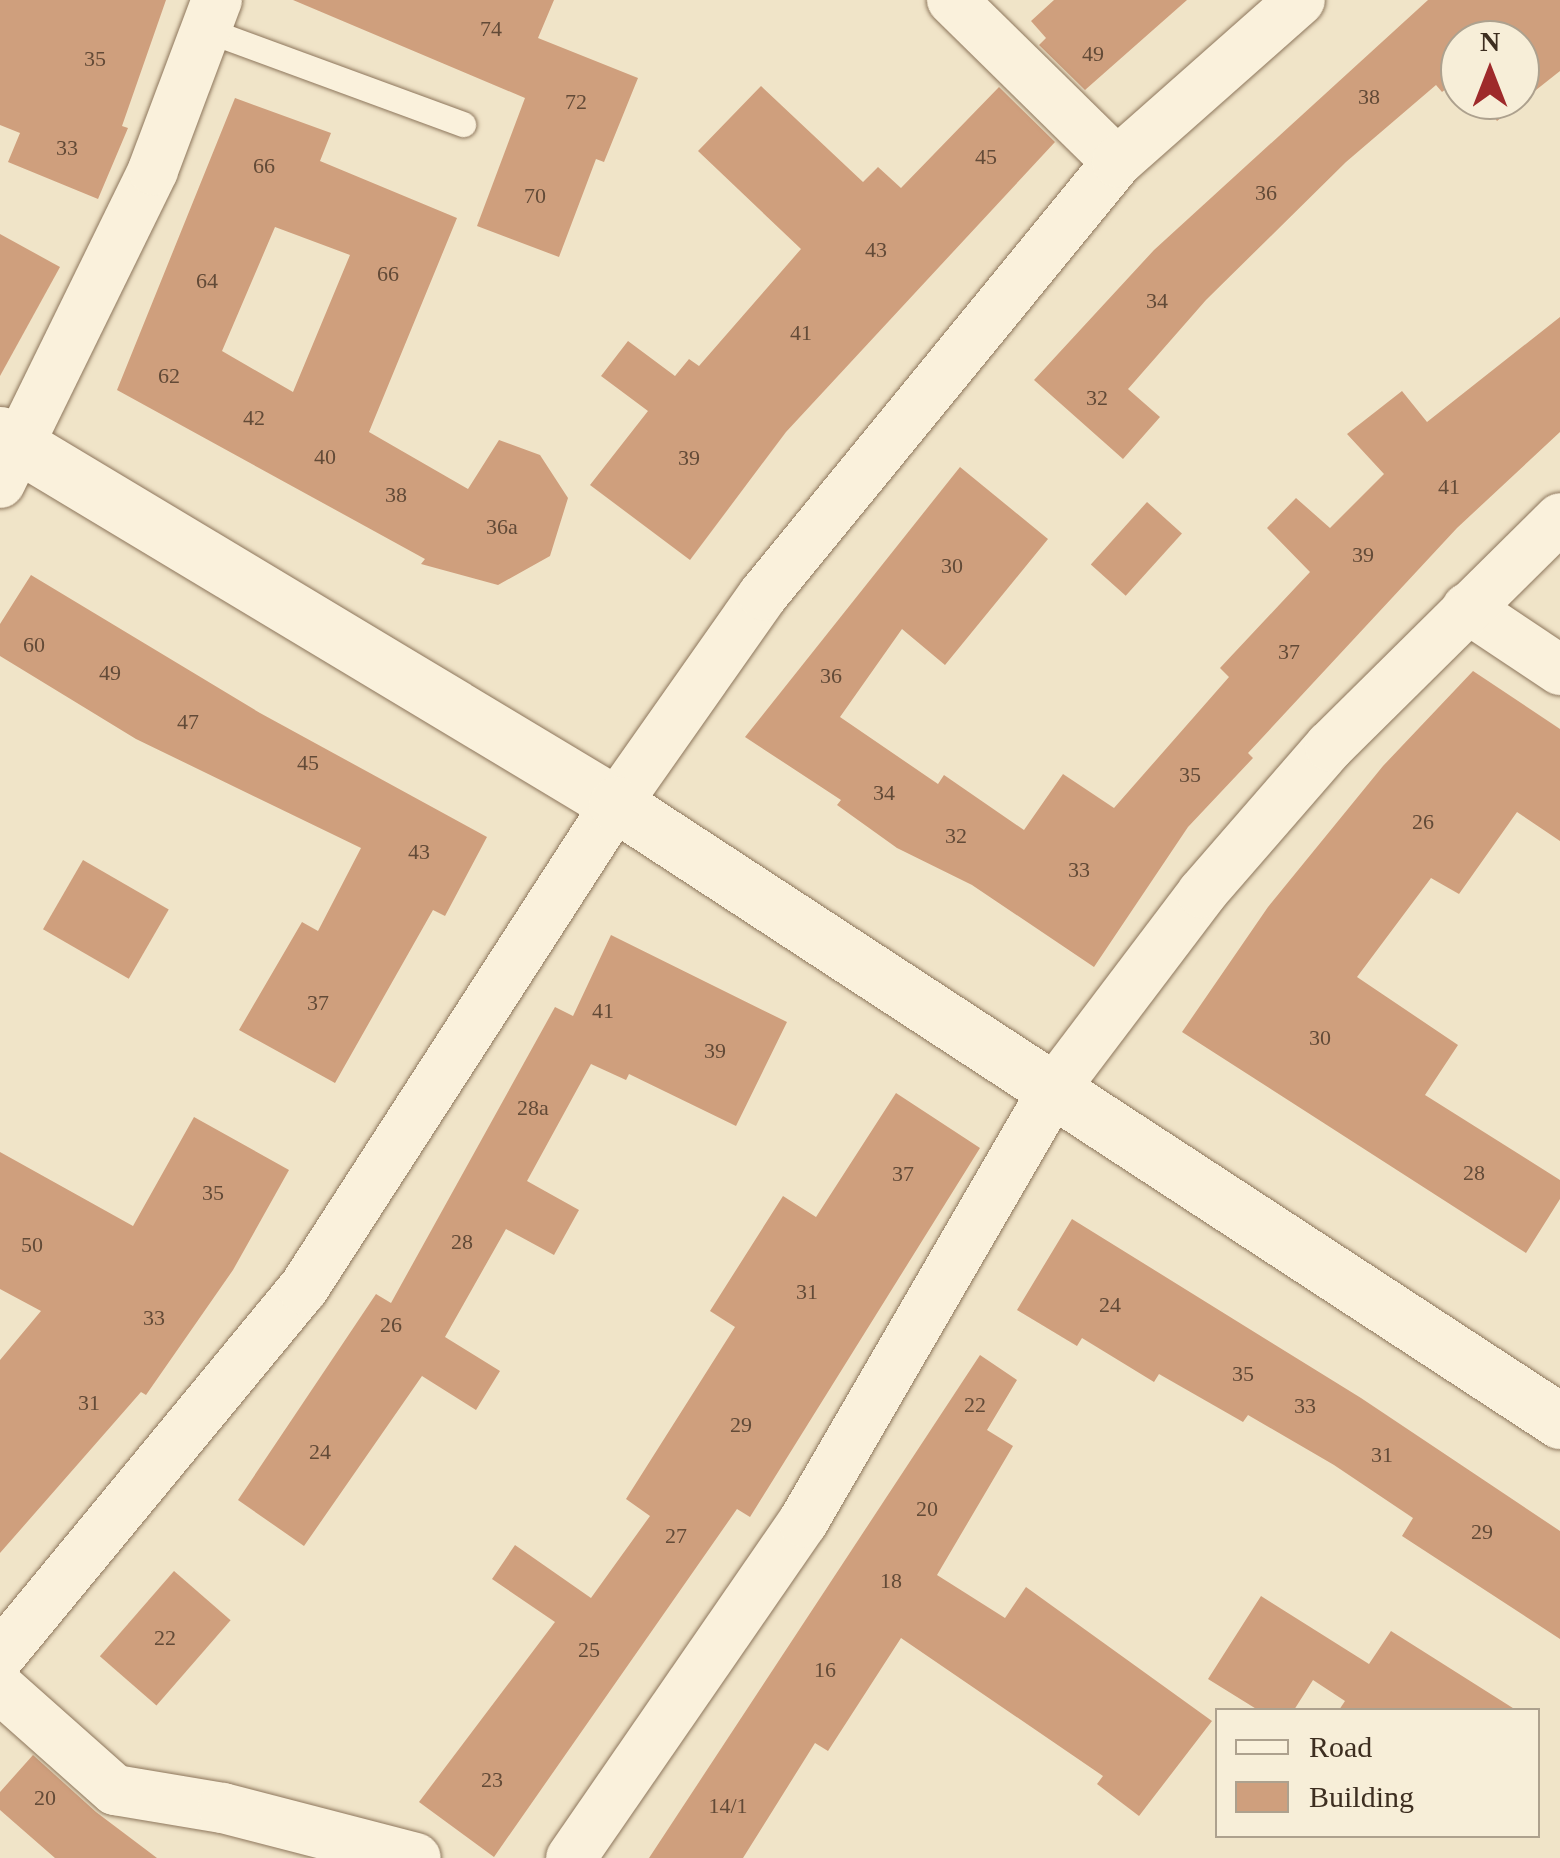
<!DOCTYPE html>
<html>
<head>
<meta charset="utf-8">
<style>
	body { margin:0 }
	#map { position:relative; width:1560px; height:1858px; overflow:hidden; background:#f0e4c8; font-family:"Times New Roman",serif }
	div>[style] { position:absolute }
	.building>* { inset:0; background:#cf9f7d; transform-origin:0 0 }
	.roads { filter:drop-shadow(0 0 2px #8d765c) drop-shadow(0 0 2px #8d765c) }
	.service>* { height:25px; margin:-12.5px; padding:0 12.5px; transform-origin:12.5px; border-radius:12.5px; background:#faf1dc }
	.minor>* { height:50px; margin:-25px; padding:0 25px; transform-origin:25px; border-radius:25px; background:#faf1dc }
	.tertiary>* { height:55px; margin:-27.5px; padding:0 27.5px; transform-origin:27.5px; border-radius:27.5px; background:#faf1dc }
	span { translate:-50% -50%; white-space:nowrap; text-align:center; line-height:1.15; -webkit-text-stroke:8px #f7eed8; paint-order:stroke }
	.number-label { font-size:22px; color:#624a37 }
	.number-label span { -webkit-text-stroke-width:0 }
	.legend { position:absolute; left:1215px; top:1708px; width:325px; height:130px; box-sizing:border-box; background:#f7eed8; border:2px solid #ada18e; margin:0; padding:12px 18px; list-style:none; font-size:30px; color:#3d2e20 }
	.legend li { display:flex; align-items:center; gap:20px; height:50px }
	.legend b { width:50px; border:2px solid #ada18e }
	.north { position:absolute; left:1440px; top:20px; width:100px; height:100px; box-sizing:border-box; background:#f7eed8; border:2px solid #ada18e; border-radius:50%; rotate:0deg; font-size:28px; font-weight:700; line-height:40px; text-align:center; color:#3d2e20 }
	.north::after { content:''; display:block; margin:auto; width:35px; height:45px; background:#9e2a2b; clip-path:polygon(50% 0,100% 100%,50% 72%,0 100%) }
</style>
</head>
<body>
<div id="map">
	<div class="building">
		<i style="clip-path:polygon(0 0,166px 0,122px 126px,128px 128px,98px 199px,8px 162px,20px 133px,0 125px)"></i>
		<i style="clip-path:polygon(293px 0,554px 0,538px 38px,638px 78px,604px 162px,596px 159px,559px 257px,477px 226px,525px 98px)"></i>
		<i style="clip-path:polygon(1054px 0,1187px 0,1085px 90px,1039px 45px,1046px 38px,1031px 21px)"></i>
		<i style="clip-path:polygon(1428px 0,1560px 0,1560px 71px,1497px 121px,1481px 100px,1520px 100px,1520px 40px,1460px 40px,1460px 78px,1442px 92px,1436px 85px,1346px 162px,1206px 300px,1128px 389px,1160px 417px,1123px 459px,1034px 380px,1154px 250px)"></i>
		<i style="clip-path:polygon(761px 86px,863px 182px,878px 167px,901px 188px,999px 87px,1055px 142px,786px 432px,690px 560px,590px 485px,648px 411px,601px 376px,628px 341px,675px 376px,689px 359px,699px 366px,801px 249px,698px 151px)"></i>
		<i style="clip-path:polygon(evenodd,235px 98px,331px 133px,320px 161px,457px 218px,369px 432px,468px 489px,499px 440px,540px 455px,568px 498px,550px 556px,498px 585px,421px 564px,425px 559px,117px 390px,235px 98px,275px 227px,350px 255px,293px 392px,222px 351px,275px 227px)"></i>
		<i style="clip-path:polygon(0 234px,60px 267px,0 376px)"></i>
		<i style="clip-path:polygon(1560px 317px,1560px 432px,1457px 528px,1248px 753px,1253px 758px,1188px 827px,1094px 967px,972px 885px,897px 848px,837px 805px,841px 800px,745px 737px,960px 467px,1048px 539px,945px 665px,902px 629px,840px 717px,938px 784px,944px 775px,1024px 830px,1063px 774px,1114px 808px,1229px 677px,1220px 668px,1310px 572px,1267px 528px,1296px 498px,1330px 528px,1384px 474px,1347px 434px,1402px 391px,1427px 422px)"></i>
		<i style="left:1147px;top:502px;width:47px;height:84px;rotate:42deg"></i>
		<i style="clip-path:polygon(31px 575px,260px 713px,487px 837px,445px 916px,433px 910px,335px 1083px,239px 1030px,302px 922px,318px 931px,361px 848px,136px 739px,0 656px,0 624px)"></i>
		<i style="clip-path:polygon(1473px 671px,1560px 729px,1560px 841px,1517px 812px,1459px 894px,1431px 878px,1357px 977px,1458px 1045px,1425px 1095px,1560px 1180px,1560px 1199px,1526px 1253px,1182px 1032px,1268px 907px,1383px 766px)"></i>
		<i style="left:83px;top:860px;width:99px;height:80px;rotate:30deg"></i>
		<i style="clip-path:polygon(611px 935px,787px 1022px,736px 1126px,629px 1074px,626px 1080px,591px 1064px,527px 1181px,579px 1210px,554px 1255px,506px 1229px,445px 1337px,500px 1371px,476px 1410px,422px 1376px,304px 1546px,238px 1500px,376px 1294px,391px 1303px,555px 1007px,573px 1016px)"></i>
		<i style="clip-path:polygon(896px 1093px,980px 1148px,750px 1517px,737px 1509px,494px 1857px,419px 1802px,555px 1622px,492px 1579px,515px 1545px,591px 1598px,650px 1516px,626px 1499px,735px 1327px,710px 1311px,783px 1196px,816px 1217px)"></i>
		<i style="clip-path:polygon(194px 1117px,289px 1170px,233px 1270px,146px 1395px,141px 1392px,0 1553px,0 1360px,41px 1311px,0 1289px,0 1152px,133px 1226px)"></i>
		<i style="clip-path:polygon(1072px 1219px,1361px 1398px,1560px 1531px,1560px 1639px,1402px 1536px,1413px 1518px,1334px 1465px,1248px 1415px,1243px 1422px,1159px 1374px,1154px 1382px,1082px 1338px,1077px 1346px,1017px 1310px)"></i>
		<i style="clip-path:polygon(980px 1355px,1017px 1380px,987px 1430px,1013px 1446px,937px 1575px,1005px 1618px,1026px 1587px,1212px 1721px,1139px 1816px,1097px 1784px,1103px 1776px,901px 1638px,828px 1751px,815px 1743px,743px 1858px,649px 1858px)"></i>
		<i style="left:174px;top:1571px;width:75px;height:113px;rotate:41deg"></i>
		<i style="clip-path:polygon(1261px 1596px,1369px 1664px,1391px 1631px,1516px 1710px,1339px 1710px,1345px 1701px,1313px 1680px,1294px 1710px,1258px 1710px,1208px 1679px)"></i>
		<i style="clip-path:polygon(33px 1755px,96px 1812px,157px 1858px,55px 1858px,0 1810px,0 1792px)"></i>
	</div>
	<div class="roads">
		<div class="service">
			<i style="left:207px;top:30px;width:273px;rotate:20.2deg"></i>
		</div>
		<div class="minor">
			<i style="left:952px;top:0;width:231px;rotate:44.5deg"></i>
			<i style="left:0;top:483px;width:348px;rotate:-63.9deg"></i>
			<i style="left:153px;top:170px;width:182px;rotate:-69.4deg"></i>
			<i style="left:1467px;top:608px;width:112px;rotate:33.7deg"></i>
			<i style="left:0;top:1656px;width:476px;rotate:-50.5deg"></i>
			<i style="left:303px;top:1289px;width:577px;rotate:-57.16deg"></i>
			<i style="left:616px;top:804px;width:256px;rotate:-54.9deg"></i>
			<i style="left:763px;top:595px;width:559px;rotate:-50.73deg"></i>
			<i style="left:1117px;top:162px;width:244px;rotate:-41.5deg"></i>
			<i style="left:0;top:1688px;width:154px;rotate:41.6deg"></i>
			<i style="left:115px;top:1790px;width:109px;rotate:9.5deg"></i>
			<i style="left:223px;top:1808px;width:199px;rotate:14.5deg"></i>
			<i style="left:571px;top:1858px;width:408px;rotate:-55.4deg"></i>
			<i style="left:803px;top:1522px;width:500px;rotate:-59.9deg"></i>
			<i style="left:1054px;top:1089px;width:246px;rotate:-52.9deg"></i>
			<i style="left:1202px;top:893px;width:195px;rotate:-49deg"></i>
			<i style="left:1330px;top:746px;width:324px;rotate:-44.7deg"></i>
		</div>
		<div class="tertiary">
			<i style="left:0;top:434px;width:719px;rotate:30.99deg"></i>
			<i style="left:616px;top:804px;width:1128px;rotate:33.17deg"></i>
		</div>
	</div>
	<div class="number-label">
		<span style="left:491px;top:29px">74</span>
		<span style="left:1093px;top:54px">49</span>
		<span style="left:95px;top:59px">35</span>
		<span style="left:1369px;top:97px">38</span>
		<span style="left:576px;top:102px">72</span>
		<span style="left:67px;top:148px">33</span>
		<span style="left:986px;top:157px">45</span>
		<span style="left:264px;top:166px">66</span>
		<span style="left:1266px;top:193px">36</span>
		<span style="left:535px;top:196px">70</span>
		<span style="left:876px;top:250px">43</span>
		<span style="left:388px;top:274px">66</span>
		<span style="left:207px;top:281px">64</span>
		<span style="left:1157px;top:301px">34</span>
		<span style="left:801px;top:333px">41</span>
		<span style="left:169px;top:376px">62</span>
		<span style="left:1097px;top:398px">32</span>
		<span style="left:254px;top:418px">42</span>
		<span style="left:325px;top:457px">40</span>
		<span style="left:689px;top:458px">39</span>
		<span style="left:1449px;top:487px">41</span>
		<span style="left:396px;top:495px">38</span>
		<span style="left:502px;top:527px">36а</span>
		<span style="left:1363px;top:555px">39</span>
		<span style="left:952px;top:566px">30</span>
		<span style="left:34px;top:645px">60</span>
		<span style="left:1289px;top:652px">37</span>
		<span style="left:110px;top:673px">49</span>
		<span style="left:831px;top:676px">36</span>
		<span style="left:188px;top:722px">47</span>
		<span style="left:308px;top:763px">45</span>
		<span style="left:1190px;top:775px">35</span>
		<span style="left:884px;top:793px">34</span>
		<span style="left:1423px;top:822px">26</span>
		<span style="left:956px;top:836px">32</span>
		<span style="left:419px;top:852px">43</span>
		<span style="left:1079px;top:870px">33</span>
		<span style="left:318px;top:1003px">37</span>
		<span style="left:603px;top:1011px">41</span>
		<span style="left:1320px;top:1038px">30</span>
		<span style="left:715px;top:1051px">39</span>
		<span style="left:533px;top:1108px">28a</span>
		<span style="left:1474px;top:1173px">28</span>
		<span style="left:903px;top:1174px">37</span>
		<span style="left:213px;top:1193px">35</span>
		<span style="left:462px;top:1242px">28</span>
		<span style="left:32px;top:1245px">50</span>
		<span style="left:807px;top:1292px">31</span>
		<span style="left:1110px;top:1305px">24</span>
		<span style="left:154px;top:1318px">33</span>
		<span style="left:391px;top:1325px">26</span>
		<span style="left:1243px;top:1374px">35</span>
		<span style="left:89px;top:1403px">31</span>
		<span style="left:975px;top:1405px">22</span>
		<span style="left:1305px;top:1406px">33</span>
		<span style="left:741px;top:1425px">29</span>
		<span style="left:320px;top:1452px">24</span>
		<span style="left:1382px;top:1455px">31</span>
		<span style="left:927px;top:1509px">20</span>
		<span style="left:1482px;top:1532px">29</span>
		<span style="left:676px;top:1536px">27</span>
		<span style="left:891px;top:1581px">18</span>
		<span style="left:165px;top:1638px">22</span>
		<span style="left:589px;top:1650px">25</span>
		<span style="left:825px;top:1670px">16</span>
		<span style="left:492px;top:1780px">23</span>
		<span style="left:45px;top:1798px">20</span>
		<span style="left:728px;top:1806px">14/1</span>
	</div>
	<ul class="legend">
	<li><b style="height:12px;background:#faf1dc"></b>Road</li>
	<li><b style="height:28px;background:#cf9f7d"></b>Building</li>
	</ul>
	<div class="north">N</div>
</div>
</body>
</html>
